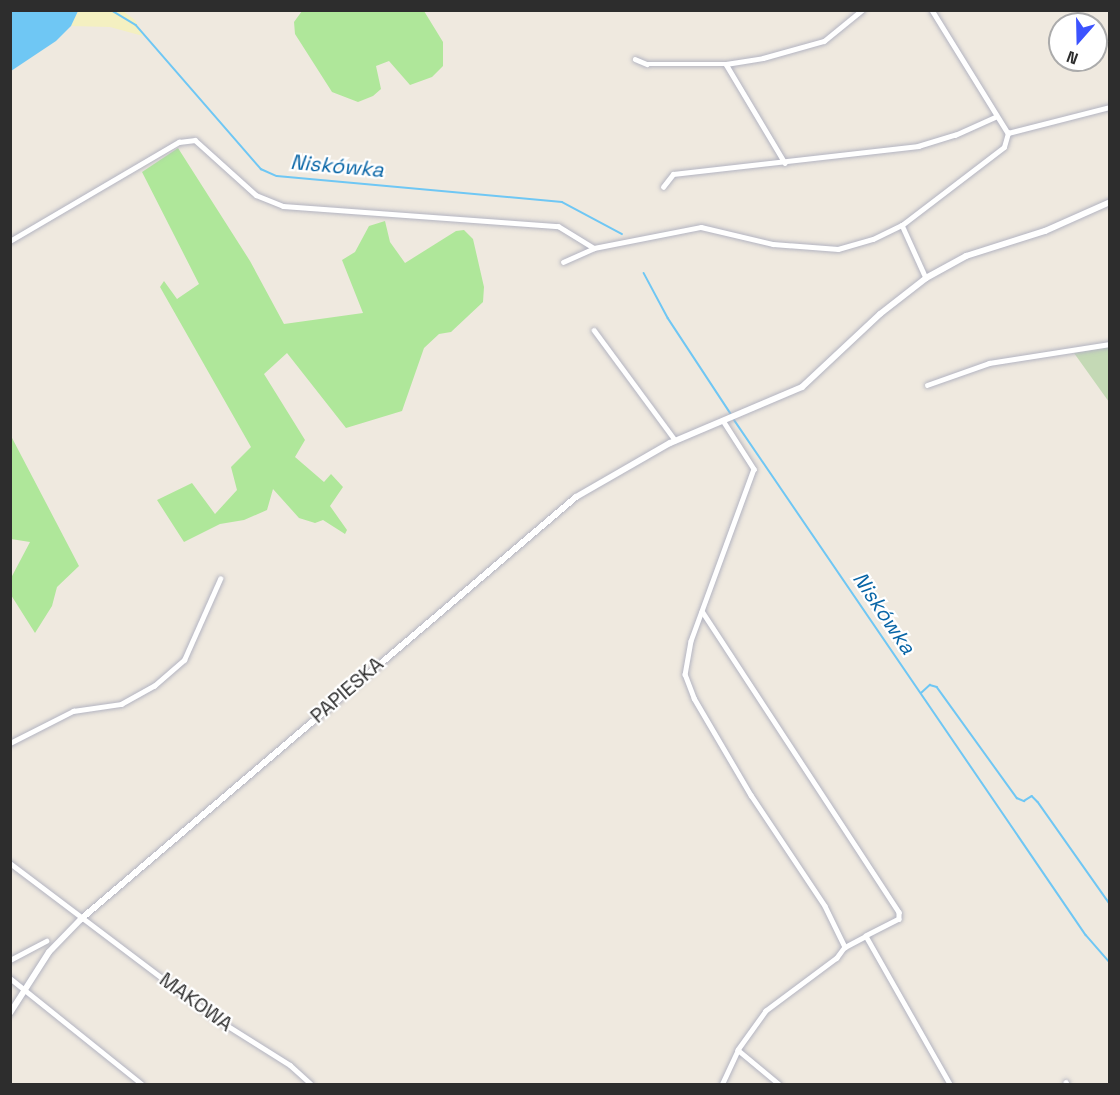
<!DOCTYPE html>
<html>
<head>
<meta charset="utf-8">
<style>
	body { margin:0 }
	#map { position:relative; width:1120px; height:1095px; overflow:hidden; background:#efe9df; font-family:"Space Grotesk",sans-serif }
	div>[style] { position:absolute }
	.green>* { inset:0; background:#afe79a }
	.sand>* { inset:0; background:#f4f0c1 }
	.cemetery>* { inset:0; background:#c4d9b5 }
	.water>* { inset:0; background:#6fc7f4 }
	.stream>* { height:1.5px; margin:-0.75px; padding:0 0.75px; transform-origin:0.75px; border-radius:0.75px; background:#6fc7f4 }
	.roads { filter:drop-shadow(0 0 2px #b3b4c1) drop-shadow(0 0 2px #b3b4c1) }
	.minor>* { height:4.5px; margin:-2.25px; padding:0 2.25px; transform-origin:2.25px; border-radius:2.25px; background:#fff }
	.tertiary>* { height:6px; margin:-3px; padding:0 3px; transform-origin:3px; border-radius:3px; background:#fff }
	span { translate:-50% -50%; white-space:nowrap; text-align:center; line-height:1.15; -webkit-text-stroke:4.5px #fff; paint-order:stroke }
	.street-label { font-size:20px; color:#2d2d2d }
	.water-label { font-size:21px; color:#0865a6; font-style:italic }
	.frame { position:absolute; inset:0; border:12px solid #2d2d2d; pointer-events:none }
	.north { position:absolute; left:1048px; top:12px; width:60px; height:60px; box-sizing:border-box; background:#fff; border:2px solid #ababab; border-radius:50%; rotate:200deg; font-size:16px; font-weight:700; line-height:24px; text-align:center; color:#2d2d2d }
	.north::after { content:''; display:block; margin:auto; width:21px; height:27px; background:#3c53ff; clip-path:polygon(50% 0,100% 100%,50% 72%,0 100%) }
</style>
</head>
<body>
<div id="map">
	<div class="green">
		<i style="clip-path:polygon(302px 11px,424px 11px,443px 42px,443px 66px,432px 77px,410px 85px,389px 61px,376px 66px,381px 89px,373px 96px,358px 102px,332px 92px,295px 34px,294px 22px)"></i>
		<i style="clip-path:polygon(178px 148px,250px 261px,284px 324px,363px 313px,342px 260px,355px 252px,369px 226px,385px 221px,390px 242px,405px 263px,456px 231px,464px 230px,473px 239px,484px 287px,483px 302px,451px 332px,439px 334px,424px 348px,402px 411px,346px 428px,287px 353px,264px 374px,305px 440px,295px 457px,324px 482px,331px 474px,343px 487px,330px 506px,347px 530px,345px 534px,323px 520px,315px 523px,299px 518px,273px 489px,267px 510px,244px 520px,220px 524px,184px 542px,157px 500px,192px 483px,215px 514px,237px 490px,231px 467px,251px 447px,160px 287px,164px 281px,177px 299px,199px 284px,142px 172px)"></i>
		<i style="clip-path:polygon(11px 436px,79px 566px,57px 587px,52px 606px,35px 633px,11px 595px,11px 578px,30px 542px,11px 539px)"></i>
	</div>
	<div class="sand">
		<i style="clip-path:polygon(78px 11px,123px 11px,135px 20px,143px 36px,110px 27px,71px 26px)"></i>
	</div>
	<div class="cemetery">
		<i style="clip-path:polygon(1109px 347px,1110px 402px,1109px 402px,1074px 353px)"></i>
	</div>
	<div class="water">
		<i style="clip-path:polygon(11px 10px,78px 10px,78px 11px,71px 26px,56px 41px,11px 71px)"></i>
	</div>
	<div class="stream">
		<i style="left:111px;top:10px;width:29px;rotate:31deg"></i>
		<i style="left:136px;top:25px;width:191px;rotate:49deg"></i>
		<i style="left:261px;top:169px;width:17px;rotate:24deg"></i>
		<i style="left:277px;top:176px;width:286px;rotate:5.2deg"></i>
		<i style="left:562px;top:202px;width:68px;rotate:28.1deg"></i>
		<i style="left:644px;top:273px;width:51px;rotate:61.9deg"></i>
		<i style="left:668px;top:318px;width:115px;rotate:56.7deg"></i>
		<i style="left:733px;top:418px;width:626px;rotate:55.68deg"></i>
		<i style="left:1086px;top:935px;width:37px;rotate:49deg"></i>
		<i style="left:921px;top:693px;width:12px;rotate:-42deg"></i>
		<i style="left:930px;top:685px;width:7px;rotate:16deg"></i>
		<i style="left:937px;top:687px;width:137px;rotate:54.2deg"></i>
		<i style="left:1017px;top:798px;width:8px;rotate:23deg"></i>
		<i style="left:1024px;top:801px;width:9px;rotate:-32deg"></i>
		<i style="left:1032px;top:796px;width:8px;rotate:45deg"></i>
		<i style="left:1038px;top:802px;width:125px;rotate:54.8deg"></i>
	</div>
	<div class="roads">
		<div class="minor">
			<i style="left:932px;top:10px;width:145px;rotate:58.3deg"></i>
			<i style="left:1008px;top:133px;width:105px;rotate:-14.3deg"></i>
			<i style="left:635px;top:59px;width:13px;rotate:23deg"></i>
			<i style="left:647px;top:64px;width:79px"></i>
			<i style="left:726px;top:64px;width:115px;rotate:59.2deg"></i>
			<i style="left:726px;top:64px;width:37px;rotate:-9deg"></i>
			<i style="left:763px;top:58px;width:63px;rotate:-15.6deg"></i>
			<i style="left:824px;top:41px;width:49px;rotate:-39.2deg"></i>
			<i style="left:663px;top:187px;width:16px;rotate:-52deg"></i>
			<i style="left:673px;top:174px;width:247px;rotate:-6.5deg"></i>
			<i style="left:918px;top:146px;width:39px;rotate:-17deg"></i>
			<i style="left:955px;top:135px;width:44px;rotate:-24.2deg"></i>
			<i style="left:902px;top:225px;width:58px;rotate:65.6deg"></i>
			<i style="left:10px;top:241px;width:196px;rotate:-30.4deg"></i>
			<i style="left:179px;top:142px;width:16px;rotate:-7deg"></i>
			<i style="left:195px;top:140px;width:82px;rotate:42deg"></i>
			<i style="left:256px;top:195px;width:29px;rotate:22deg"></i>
			<i style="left:283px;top:206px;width:276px;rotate:4.2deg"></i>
			<i style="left:558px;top:226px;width:42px;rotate:31.4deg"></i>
			<i style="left:594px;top:248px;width:109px;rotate:-11.1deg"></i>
			<i style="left:701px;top:227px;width:74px;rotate:13.3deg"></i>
			<i style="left:773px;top:244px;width:65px;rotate:4.4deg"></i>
			<i style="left:838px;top:249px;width:36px;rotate:-16deg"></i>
			<i style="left:873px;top:239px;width:32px;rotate:-26deg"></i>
			<i style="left:902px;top:225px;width:128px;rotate:-37.4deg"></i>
			<i style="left:1004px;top:147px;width:15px;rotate:-74deg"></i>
			<i style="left:563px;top:262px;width:34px;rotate:-24deg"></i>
			<i style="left:594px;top:330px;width:137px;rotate:53.6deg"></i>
			<i style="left:927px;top:385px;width:66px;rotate:-19.5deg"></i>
			<i style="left:989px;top:363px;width:122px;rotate:-8.9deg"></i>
			<i style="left:724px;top:422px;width:56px;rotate:57.4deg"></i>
			<i style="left:754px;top:469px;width:183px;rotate:110.1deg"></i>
			<i style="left:691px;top:641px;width:34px;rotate:100deg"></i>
			<i style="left:685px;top:674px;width:26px;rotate:69deg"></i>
			<i style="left:694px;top:698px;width:113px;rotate:59.6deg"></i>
			<i style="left:751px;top:795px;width:133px;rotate:56.3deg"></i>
			<i style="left:825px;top:906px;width:46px;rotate:64deg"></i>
			<i style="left:845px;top:947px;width:14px;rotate:126deg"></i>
			<i style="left:837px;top:958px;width:89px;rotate:143.3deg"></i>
			<i style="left:766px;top:1011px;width:48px;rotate:125.7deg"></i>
			<i style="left:702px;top:611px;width:360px;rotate:56.8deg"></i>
			<i style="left:899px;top:912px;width:7px;rotate:90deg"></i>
			<i style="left:899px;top:919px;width:37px;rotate:153deg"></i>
			<i style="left:866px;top:936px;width:170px;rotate:60.4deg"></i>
			<i style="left:10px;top:743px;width:71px;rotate:-26.9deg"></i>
			<i style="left:73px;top:711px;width:49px;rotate:-8.3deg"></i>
			<i style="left:121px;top:704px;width:38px;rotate:-29deg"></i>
			<i style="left:154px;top:686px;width:40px;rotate:-41deg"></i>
			<i style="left:184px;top:660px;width:89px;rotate:-66deg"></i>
			<i style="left:10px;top:863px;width:253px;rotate:37.1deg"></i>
			<i style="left:212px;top:1016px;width:92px;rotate:32.1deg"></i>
			<i style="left:290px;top:1065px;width:28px;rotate:42deg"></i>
			<i style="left:845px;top:947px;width:24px;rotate:-28deg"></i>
			<i style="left:10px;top:960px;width:41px;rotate:-27.8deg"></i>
			<i style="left:10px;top:978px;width:169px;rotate:38.8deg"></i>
			<i style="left:1066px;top:1082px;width:2px;rotate:63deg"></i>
			<i style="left:722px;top:1084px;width:38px;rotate:-65deg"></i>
			<i style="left:738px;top:1050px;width:53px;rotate:39.7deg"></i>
		</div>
		<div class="tertiary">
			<i style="left:10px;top:1013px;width:72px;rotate:-57.4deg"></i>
			<i style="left:49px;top:952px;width:46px;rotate:-45.9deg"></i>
			<i style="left:81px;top:919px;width:650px;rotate:-40.45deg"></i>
			<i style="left:576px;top:497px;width:108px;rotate:-29.9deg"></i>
			<i style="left:670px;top:443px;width:143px;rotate:-23deg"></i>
			<i style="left:802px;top:387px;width:107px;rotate:-43.1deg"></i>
			<i style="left:880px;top:314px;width:58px;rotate:-38deg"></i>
			<i style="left:926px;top:278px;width:46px;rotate:-28.8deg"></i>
			<i style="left:966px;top:256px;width:83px;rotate:-17.6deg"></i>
			<i style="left:1045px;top:231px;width:71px;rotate:-24deg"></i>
		</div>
	</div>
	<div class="street-label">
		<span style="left:347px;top:690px;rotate:-41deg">PAPIESKA</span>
		<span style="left:196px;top:1002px;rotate:36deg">MAKOWA</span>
	</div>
	<div class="water-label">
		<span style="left:337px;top:166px;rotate:5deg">Niskówka</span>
		<span style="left:884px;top:613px;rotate:56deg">Niskówka</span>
	</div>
	<div class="frame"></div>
	<div class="north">N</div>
</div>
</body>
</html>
